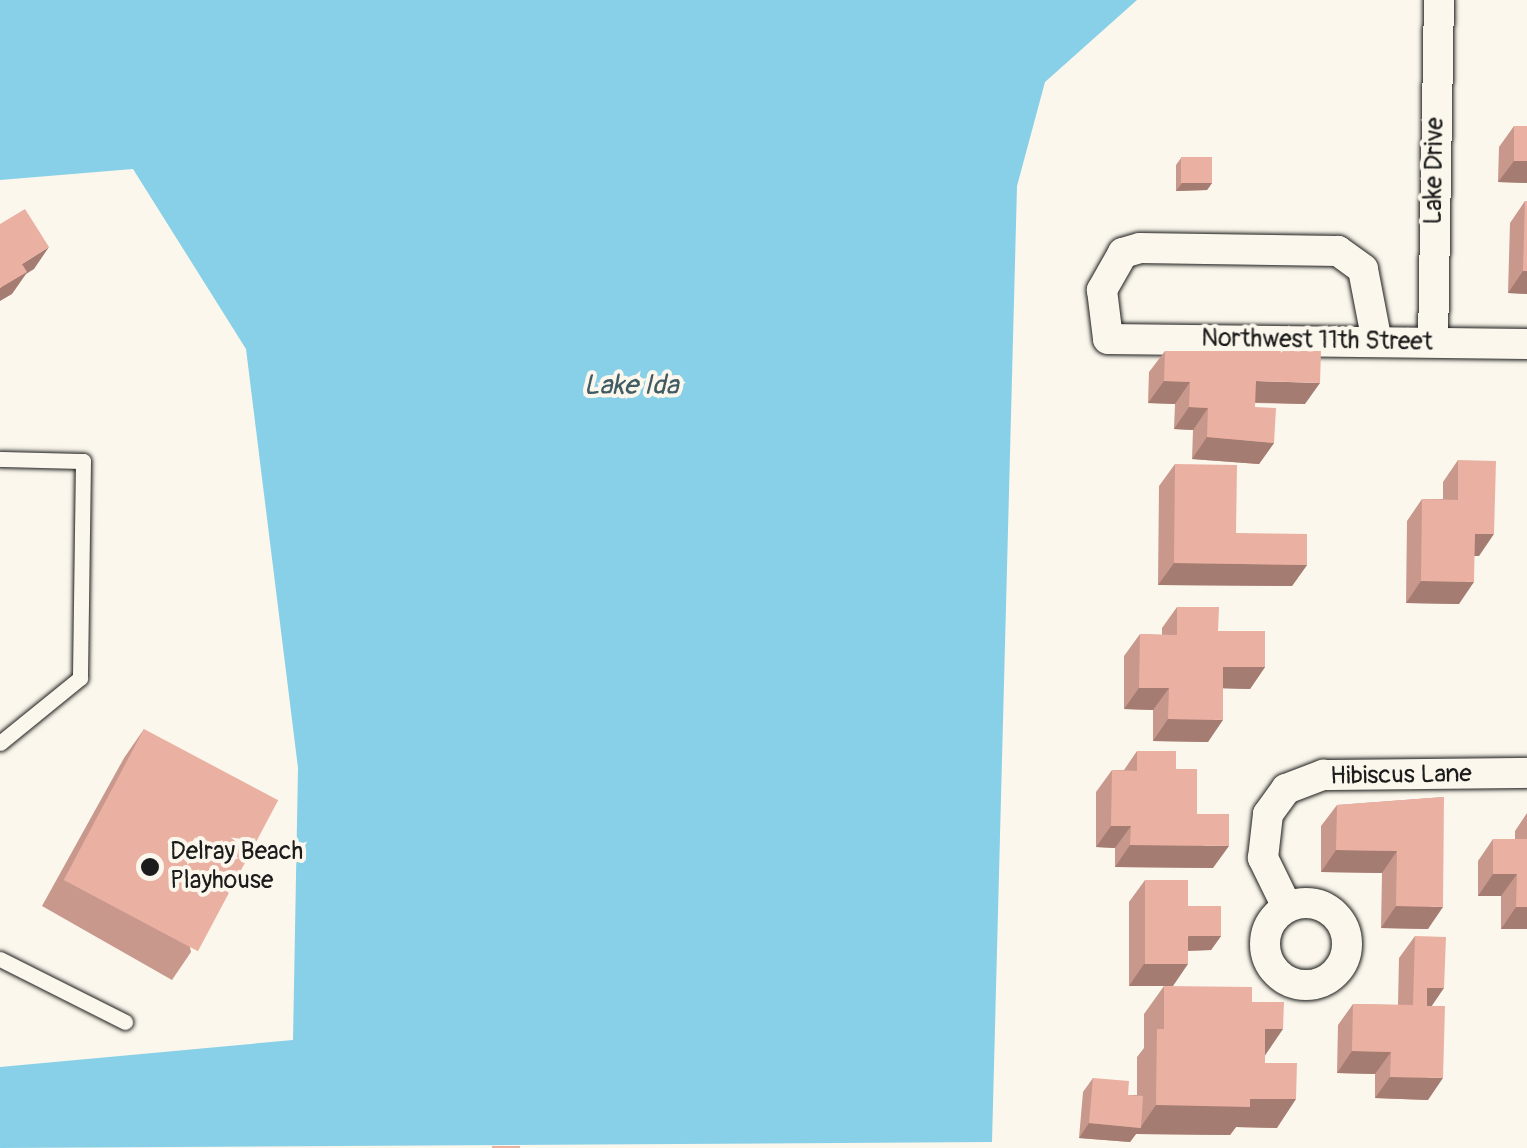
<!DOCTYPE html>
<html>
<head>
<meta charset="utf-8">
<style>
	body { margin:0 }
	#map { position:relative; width:1527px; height:1148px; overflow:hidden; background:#fbf7ec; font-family:Pangolin,sans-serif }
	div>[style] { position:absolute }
	.water>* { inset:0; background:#87d0e8 }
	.roads { filter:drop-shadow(0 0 2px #1c1c1c) drop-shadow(0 0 2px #1c1c1c) }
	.lane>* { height:15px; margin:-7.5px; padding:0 7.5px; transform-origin:7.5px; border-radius:7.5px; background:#fbf7ec }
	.street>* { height:30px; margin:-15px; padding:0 15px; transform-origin:15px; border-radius:15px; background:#fbf7ec }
	.street>.ring { margin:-15px; padding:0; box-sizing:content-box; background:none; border:30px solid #fbf7ec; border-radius:50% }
	.wall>* { inset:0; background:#c9988c }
	.shaded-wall>* { inset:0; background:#a47c72 }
	.building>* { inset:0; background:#eab1a3; transform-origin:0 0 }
	.dots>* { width:28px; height:28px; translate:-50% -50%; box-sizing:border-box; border:5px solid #fbf7ec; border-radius:50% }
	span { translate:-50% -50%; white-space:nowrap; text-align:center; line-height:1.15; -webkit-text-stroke:8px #fbf7ec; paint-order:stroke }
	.street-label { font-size:25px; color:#1c1c1c }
	.poi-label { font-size:25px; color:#1c1c1c }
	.left { translate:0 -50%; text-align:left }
	.water-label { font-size:28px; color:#415b63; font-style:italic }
</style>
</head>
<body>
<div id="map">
	<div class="water">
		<i style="clip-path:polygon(0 0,1137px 0,1045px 82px,1017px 186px,992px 1142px,0 1148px,0 1067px,293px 1040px,298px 768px,246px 349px,133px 169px,0 180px)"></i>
	</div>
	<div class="roads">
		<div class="lane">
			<i style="left:0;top:459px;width:83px;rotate:1.4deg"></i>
			<i style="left:83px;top:461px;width:217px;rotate:90.8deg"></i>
			<i style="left:80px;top:678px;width:103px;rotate:140.9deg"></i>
			<i style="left:0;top:959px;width:140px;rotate:26.7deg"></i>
		</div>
		<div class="street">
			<i style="left:1377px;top:342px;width:74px;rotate:-100.9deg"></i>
			<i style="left:1363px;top:269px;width:31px;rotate:-144deg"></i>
			<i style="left:1338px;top:251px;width:198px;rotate:-179.1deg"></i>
			<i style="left:1140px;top:248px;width:18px;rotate:164deg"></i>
			<i style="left:1123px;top:253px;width:43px;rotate:119.6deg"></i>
			<i style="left:1102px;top:290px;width:49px;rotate:83deg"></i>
			<i style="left:1108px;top:339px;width:419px;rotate:0.7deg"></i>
			<i style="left:1433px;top:342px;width:342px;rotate:-89deg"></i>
			<i class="ring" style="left:1265px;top:903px;width:52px;height:52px"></i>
			<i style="left:1287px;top:907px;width:55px;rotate:-116.1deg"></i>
			<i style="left:1263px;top:858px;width:44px;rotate:-83.5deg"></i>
			<i style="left:1268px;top:814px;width:31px;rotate:-54deg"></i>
			<i style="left:1286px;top:789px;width:40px;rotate:-21deg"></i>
			<i style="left:1323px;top:775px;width:204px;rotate:-0.6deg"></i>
		</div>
	</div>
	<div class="wall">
		<i style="clip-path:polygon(1514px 126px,1527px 126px,1527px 183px,1498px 182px,1499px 147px)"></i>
		<i style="clip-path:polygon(1181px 158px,1212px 183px,1207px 190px,1176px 191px,1176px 165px)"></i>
		<i style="clip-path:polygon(1525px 201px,1527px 201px,1527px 294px,1508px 293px,1510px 223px)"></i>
		<i style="clip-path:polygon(1165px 351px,1305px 404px,1255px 403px,1255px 407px,1274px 443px,1259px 464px,1192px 459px,1193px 430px,1174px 429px,1175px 404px,1148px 403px,1149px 372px)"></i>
		<i style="clip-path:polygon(1458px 460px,1479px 556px,1474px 556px,1459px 604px,1406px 603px,1407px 521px,1422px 499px,1443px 499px,1443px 482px)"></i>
		<i style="clip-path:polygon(1175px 464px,1236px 533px,1307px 565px,1292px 586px,1158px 585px,1159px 486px)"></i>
		<i style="clip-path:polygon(1177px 607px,1218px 631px,1265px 667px,1250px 689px,1223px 688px,1208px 742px,1153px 741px,1153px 710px,1124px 709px,1124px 656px,1140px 634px,1162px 635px,1162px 628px)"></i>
		<i style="clip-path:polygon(144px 729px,191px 952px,172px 980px,42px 906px,124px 758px)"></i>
		<i style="clip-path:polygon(1137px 751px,1176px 769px,1213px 868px,1115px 867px,1115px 848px,1096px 847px,1096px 792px,1112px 770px,1124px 770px)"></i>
		<i style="clip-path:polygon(1444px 797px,1428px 929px,1381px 928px,1382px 873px,1321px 872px,1321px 826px,1337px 805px)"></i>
		<i style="clip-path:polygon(1527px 813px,1527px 929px,1501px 929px,1501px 896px,1478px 896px,1478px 861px,1493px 839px,1515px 839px,1515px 831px)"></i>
		<i style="clip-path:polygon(1145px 880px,1188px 907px,1221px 936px,1211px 950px,1188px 951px,1129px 986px,1129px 902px)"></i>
		<i style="clip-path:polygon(1415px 936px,1431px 1006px,1428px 1100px,1375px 1098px,1375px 1074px,1337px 1073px,1338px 1025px,1353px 1004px,1398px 1005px,1399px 958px)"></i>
		<i style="clip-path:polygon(1164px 986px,1252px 1002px,1265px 1056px,1265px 1063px,1277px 1128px,1236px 1127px,1230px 1135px,1136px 1134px,1130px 1142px,1079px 1138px,1083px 1092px,1093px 1078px,1128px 1095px,1137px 1095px,1137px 1057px,1144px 1048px,1144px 1014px)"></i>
	</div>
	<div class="shaded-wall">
		<i style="clip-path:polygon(1514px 161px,1527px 161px,1527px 183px,1498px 182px)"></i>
		<i style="clip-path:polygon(1182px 183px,1212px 183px,1207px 190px,1176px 191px)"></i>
		<i style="clip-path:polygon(49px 247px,34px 269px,26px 274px,12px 294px,0 301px,0 288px,22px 264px)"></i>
		<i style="clip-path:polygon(1523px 271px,1527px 271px,1527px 294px,1508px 293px)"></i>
		<i style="clip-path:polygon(1164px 381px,1190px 382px,1175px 404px,1148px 403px)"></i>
		<i style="clip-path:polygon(1256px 381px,1320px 383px,1305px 404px,1241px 402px)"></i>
		<i style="clip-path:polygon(1189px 407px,1208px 408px,1193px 430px,1174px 429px)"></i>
		<i style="clip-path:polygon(1207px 437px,1274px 443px,1259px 464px,1192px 459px)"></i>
		<i style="clip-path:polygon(1475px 534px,1494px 534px,1479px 556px,1459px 556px)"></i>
		<i style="clip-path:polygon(1174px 563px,1307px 565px,1292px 586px,1158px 585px)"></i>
		<i style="clip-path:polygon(1421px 581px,1474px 582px,1459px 604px,1406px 603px)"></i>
		<i style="clip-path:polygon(1223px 667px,1265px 667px,1250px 689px,1208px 688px)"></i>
		<i style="clip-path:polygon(1139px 688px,1169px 688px,1153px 710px,1124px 709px)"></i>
		<i style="clip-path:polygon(1168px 719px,1223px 720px,1208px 742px,1153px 741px)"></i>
		<i style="clip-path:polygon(1111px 826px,1131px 826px,1115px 848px,1096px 847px)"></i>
		<i style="clip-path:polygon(1130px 845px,1229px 846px,1213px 868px,1115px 867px)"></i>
		<i style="clip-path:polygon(1336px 850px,1397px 851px,1382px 873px,1321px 872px)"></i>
		<i style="clip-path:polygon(1493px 874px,1517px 874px,1501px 896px,1478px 896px)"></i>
		<i style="clip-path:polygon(1396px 906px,1443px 907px,1428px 929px,1381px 928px)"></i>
		<i style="clip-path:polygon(1516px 907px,1527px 907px,1527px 929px,1501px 929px)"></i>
		<i style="clip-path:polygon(1189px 936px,1221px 936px,1211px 950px,1178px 951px)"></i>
		<i style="clip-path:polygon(1144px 964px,1188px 964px,1173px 986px,1129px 986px)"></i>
		<i style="clip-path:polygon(1427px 988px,1444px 988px,1429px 1010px,1412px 1009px)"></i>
		<i style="clip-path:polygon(1265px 1029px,1283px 1029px,1264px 1057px)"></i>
		<i style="clip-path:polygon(1352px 1051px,1391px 1052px,1375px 1074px,1337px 1073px)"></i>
		<i style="clip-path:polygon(1390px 1077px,1443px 1078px,1428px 1100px,1375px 1098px)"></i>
		<i style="clip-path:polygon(1250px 1099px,1296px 1099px,1277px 1128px,1236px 1127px,1230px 1135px,1136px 1134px,1130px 1142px,1079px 1138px,1089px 1123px,1140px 1128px,1156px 1105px)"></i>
	</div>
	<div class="building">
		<i style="left:1514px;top:126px;width:13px;height:35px"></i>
		<i style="left:1212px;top:157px;width:26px;height:31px;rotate:90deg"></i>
		<i style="clip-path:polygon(1525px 201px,1527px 201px,1527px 271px,1523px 271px)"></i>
		<i style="clip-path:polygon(25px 209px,49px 247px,22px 264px,27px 272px,0 288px,0 224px)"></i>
		<i style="clip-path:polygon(1165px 351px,1321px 351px,1320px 383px,1256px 381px,1255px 407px,1276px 408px,1274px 443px,1207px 437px,1208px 408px,1189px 407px,1190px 382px,1164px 381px)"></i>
		<i style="clip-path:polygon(1458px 460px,1496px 461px,1494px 534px,1475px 534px,1474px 582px,1421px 581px,1422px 499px,1458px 500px)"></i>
		<i style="clip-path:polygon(1175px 464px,1237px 465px,1236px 533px,1307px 534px,1307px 565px,1174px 563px)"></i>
		<i style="clip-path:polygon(1177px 607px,1219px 607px,1218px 631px,1265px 631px,1265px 667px,1223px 667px,1223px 720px,1168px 719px,1169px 688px,1139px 688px,1140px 634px,1177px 635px)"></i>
		<i style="left:144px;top:729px;width:152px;height:171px;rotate:28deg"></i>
		<i style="clip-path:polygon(1137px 751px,1176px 751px,1176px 769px,1197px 769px,1197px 814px,1229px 814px,1229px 846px,1130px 845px,1131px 826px,1111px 826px,1112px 770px,1137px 771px)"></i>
		<i style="clip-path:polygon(1444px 797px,1443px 907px,1396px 906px,1397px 851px,1336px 850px,1337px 805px)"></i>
		<i style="clip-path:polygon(1493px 839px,1527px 839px,1527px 907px,1516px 907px,1517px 874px,1493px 874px)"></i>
		<i style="left:1145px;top:880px;width:43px;height:84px"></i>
		<i style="left:1221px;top:906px;width:30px;height:33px;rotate:90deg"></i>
		<i style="clip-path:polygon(1415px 936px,1446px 937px,1444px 988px,1427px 988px,1427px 1006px,1445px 1006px,1443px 1078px,1390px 1077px,1391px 1052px,1352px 1051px,1353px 1004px,1413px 1005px)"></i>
		<i style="clip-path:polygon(1164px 986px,1252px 987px,1252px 1002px,1284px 1002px,1283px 1029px,1265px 1029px,1265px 1063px,1297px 1063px,1296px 1099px,1250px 1099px,1250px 1107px,1156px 1105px,1157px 1029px,1164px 1029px)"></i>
		<i style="clip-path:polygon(1093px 1078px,1129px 1081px,1128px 1095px,1143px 1096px,1141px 1128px,1089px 1123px)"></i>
		<i style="left:492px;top:1146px;width:28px;height:2px"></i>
	</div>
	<div class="dots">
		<i style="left:150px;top:867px;background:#1c1c1c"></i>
	</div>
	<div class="street-label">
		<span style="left:1435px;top:171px;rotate:-89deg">Lake Drive</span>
		<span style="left:1317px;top:341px;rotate:1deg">Northwest 11th Street</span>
		<span style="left:1401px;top:776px;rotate:-1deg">Hibiscus Lane</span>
	</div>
	<div class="poi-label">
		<span class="left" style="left:170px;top:867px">Delray Beach<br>Playhouse</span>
	</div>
	<div class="water-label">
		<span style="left:631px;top:386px">Lake Ida</span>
	</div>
</div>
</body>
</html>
